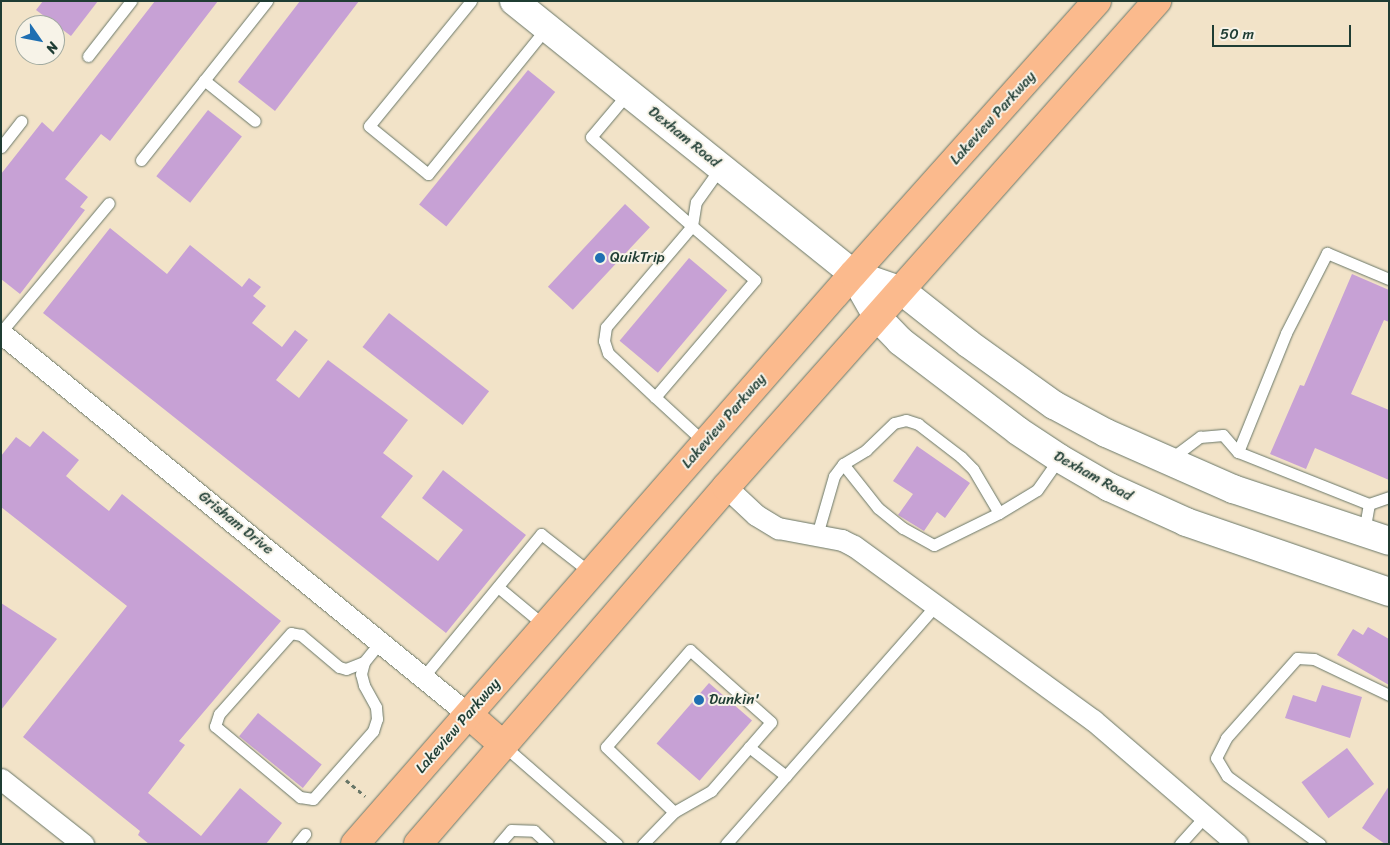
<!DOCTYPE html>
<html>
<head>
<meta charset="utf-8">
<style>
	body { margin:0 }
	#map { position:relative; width:1390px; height:845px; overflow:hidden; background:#f2e3c8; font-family:Sriracha,sans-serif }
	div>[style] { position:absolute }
	.building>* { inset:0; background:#c7a1d5; transform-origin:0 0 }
	.path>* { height:3px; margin-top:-1.5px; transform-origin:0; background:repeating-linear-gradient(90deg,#697768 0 4px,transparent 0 8px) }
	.roads { filter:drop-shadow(0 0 1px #697768) drop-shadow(0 0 1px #697768) }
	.service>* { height:11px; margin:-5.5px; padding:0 5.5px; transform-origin:5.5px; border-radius:5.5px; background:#fff }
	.minor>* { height:21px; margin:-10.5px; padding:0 10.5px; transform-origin:10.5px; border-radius:10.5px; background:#fff }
	.tertiary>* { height:28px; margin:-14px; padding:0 14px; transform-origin:14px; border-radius:14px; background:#fff }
	.primary>* { height:28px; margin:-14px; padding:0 14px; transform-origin:14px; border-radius:14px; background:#fbba8d }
	.dots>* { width:14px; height:14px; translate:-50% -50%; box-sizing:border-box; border:2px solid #f7f3e8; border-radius:50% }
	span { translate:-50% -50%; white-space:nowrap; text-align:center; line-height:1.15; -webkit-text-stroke:4px #f7f3e8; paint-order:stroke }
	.street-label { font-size:15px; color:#1f3d34 }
	.poi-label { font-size:15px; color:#1f3d34 }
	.left { translate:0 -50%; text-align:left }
	.frame { position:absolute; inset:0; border:2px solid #1f3d34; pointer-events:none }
	.north { position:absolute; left:15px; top:15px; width:50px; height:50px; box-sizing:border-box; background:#f7f3e8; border:1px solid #a1aaa0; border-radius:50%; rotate:123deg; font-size:14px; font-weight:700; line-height:20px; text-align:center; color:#1f3d34 }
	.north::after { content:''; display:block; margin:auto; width:18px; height:22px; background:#1f6fb2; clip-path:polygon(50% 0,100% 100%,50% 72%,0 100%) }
	.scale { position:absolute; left:1212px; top:25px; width:139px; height:22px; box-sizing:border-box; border:2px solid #1f3d34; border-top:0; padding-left:6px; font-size:15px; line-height:18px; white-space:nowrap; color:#1f3d34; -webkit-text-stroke:4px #f7f3e8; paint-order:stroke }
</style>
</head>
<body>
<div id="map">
	<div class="building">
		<i style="clip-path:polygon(43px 1px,98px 1px,71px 36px,36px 10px)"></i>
		<i style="clip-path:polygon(155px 1px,218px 1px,110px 141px,101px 134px,65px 179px,88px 197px,80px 207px,85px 210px,20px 294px,1px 279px,1px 174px,42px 122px,53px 132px)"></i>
		<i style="clip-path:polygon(300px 1px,359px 1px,275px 111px,238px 82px)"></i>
		<i style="left:528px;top:70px;width:35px;height:173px;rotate:39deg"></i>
		<i style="left:208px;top:110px;width:43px;height:84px;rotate:38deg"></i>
		<i style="left:625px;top:204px;width:34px;height:113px;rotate:43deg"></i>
		<i style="clip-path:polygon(110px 228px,167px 274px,190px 245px,242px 287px,249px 278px,261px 287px,253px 296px,266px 306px,252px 323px,282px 347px,295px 330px,308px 340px,276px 380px,299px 398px,328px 360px,408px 420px,383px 453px,413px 476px,381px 517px,438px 561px,463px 530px,422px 498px,443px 470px,526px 535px,446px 633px,43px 313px)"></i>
		<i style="left:689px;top:258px;width:50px;height:108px;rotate:40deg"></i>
		<i style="clip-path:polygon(1352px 274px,1389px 290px,1389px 322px,1384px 320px,1351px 394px,1389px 410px,1389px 480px,1315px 448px,1306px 469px,1270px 454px,1300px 385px,1304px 386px)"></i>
		<i style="left:389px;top:313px;width:127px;height:43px;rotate:38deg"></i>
		<i style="clip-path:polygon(43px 431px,79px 460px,66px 476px,79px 487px,109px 511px,122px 494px,281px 621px,179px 741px,185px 745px,148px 793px,201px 836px,240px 788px,282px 823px,266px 844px,149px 844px,138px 835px,140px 831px,23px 737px,127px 606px,1px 507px,1px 456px,16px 437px,30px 447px)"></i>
		<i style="clip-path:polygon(917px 446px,970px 483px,945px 518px,937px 512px,924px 531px,898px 515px,913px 494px,893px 481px)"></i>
		<i style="clip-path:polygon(1px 603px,57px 639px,1px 710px)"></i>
		<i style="clip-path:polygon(1368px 627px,1389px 639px,1389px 685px,1337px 655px,1353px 629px,1363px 635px)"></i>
		<i style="left:709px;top:683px;width:57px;height:80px;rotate:41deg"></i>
		<i style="clip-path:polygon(1322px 685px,1362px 697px,1350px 738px,1285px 718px,1293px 695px,1316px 702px)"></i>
		<i style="left:258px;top:713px;width:82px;height:30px;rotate:39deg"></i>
		<i style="left:1347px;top:748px;width:45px;height:57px;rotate:53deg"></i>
		<i style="clip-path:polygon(1389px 786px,1389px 844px,1385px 844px,1362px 828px)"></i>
	</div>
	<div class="path">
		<i style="left:346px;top:780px;width:25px;rotate:40deg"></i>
	</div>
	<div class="roads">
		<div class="service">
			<i style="left:471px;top:1px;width:161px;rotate:129.2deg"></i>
			<i style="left:369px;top:126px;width:76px;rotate:39.1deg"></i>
			<i style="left:428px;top:174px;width:189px;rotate:-51deg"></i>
			<i style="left:88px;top:56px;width:70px;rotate:-52deg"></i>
			<i style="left:204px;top:80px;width:65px;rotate:38.8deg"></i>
			<i style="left:628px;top:93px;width:57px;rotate:130.1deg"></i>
			<i style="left:591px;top:137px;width:135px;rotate:41.4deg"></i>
			<i style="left:692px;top:226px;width:24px;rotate:-81deg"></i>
			<i style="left:696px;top:202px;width:43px;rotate:-54.5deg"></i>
			<i style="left:1px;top:147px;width:33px;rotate:-52deg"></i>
			<i style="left:141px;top:160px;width:203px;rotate:-51.6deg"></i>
			<i style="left:1px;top:332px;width:168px;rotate:-50.1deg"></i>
			<i style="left:655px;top:397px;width:64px;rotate:-136.9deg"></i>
			<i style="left:608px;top:353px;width:13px;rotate:-108deg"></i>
			<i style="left:604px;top:341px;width:14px;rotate:-82deg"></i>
			<i style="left:606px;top:327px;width:133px;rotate:-49.6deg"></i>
			<i style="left:692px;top:226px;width:83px;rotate:40.6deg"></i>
			<i style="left:755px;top:280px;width:154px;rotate:130.5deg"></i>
			<i style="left:655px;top:397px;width:68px;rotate:42.6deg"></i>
			<i style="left:1238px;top:452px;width:128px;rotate:-68deg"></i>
			<i style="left:1286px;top:333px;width:90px;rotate:-62.9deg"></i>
			<i style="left:1327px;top:253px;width:67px;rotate:22.8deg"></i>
			<i style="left:1169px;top:460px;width:39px;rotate:-37deg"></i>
			<i style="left:1200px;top:437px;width:23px;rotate:-5deg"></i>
			<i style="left:1223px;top:435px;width:23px;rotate:49deg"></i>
			<i style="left:1238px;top:452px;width:141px;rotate:21.7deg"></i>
			<i style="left:843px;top:464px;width:56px;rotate:51.5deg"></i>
			<i style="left:878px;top:508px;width:32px;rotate:39deg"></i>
			<i style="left:903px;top:528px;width:35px;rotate:29deg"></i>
			<i style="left:934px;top:545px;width:72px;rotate:-26.2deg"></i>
			<i style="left:1364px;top:532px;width:28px;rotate:-80deg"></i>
			<i style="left:1369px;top:504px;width:21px;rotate:-19deg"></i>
			<i style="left:817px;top:535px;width:61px;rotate:-73.9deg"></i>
			<i style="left:834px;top:476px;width:15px;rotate:-53deg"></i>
			<i style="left:843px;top:464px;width:27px;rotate:-31deg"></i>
			<i style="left:866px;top:450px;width:39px;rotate:-44deg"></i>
			<i style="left:894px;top:423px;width:12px;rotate:-14deg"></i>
			<i style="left:906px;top:420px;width:13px;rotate:18deg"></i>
			<i style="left:918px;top:424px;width:54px;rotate:37.5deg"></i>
			<i style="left:961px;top:457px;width:17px;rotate:45deg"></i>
			<i style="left:973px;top:469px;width:51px;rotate:59.4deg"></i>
			<i style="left:999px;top:513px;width:44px;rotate:-31.2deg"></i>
			<i style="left:1037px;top:490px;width:39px;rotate:-55deg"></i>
			<i style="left:498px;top:587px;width:61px;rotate:39.7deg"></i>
			<i style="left:364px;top:662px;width:19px;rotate:159deg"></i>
			<i style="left:346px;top:669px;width:7px;rotate:-164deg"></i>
			<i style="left:339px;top:667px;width:50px;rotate:-139.9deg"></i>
			<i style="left:301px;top:635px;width:10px;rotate:-169deg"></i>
			<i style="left:291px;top:633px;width:108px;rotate:131.6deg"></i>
			<i style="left:219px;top:714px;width:13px;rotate:108deg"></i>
			<i style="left:215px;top:726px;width:111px;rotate:39.9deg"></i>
			<i style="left:300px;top:797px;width:13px;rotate:9deg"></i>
			<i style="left:313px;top:799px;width:91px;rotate:-48.6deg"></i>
			<i style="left:373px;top:731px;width:13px;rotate:-72deg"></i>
			<i style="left:377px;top:719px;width:12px;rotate:-95deg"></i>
			<i style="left:376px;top:707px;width:25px;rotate:-119deg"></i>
			<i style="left:364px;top:685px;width:11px;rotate:-105deg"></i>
			<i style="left:361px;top:674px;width:12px;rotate:-76deg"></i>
			<i style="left:364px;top:662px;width:27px;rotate:-51deg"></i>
			<i style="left:424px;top:676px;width:184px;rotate:-50.5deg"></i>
			<i style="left:541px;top:534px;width:63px;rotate:38deg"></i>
			<i style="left:503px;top:745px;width:151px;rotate:41deg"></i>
			<i style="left:749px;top:747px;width:47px;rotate:38.1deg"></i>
			<i style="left:297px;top:844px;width:13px;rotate:-51deg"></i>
			<i style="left:499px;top:844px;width:18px;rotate:-49deg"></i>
			<i style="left:511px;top:830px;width:23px;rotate:2deg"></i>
			<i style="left:534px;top:831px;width:19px;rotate:43deg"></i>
			<i style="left:643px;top:844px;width:45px;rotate:-45.9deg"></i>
			<i style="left:674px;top:812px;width:43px;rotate:-29.6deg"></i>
			<i style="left:711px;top:791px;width:91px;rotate:-49deg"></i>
			<i style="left:771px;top:722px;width:108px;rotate:-138.4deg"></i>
			<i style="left:690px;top:650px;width:128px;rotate:130.9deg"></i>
			<i style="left:606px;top:747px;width:94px;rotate:43.7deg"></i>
			<i style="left:726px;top:844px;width:318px;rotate:-48.7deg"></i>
			<i style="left:1180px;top:844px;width:38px;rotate:-48deg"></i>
			<i style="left:1320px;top:844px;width:115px;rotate:-143.8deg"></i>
			<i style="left:1227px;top:776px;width:21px;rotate:-121deg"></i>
			<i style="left:1216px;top:758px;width:22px;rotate:-63deg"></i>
			<i style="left:1226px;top:738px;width:107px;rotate:-48.4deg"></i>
			<i style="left:1297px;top:658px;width:17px;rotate:3deg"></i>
			<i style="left:1314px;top:659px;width:83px;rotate:25.6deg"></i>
		</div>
		<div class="minor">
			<i style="left:1px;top:333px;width:604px;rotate:39.22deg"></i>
			<i style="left:726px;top:487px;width:41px;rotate:43deg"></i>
			<i style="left:756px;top:515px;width:26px;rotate:31deg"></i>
			<i style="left:778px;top:528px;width:65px;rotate:10.6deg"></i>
			<i style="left:842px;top:540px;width:13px;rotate:27deg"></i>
			<i style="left:854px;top:546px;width:296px;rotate:36.1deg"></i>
			<i style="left:1093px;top:720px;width:190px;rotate:40.7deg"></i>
			<i style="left:1px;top:779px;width:105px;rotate:38.4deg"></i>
		</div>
		<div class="tertiary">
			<i style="left:514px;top:1px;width:435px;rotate:38.8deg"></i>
			<i style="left:853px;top:274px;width:52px;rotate:19.1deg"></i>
			<i style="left:902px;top:291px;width:85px;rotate:38.3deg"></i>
			<i style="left:969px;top:344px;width:105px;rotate:35.7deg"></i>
			<i style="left:1054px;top:405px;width:59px;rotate:28.3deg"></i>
			<i style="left:1106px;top:433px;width:139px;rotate:23.8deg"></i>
			<i style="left:1233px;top:489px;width:164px;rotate:18.4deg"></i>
			<i style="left:853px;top:274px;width:51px;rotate:60.4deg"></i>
			<i style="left:878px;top:318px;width:32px;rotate:46deg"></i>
			<i style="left:900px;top:341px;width:148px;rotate:37.3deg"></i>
			<i style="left:1018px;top:431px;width:49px;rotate:33.4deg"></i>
			<i style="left:1059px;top:458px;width:58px;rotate:30.1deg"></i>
			<i style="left:1109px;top:487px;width:85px;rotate:24.4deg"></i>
			<i style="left:1186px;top:522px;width:215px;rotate:19deg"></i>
		</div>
		<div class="primary">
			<i style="left:469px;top:715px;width:44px;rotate:41.3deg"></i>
			<i style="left:355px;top:844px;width:757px;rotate:-48.86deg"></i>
			<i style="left:853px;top:274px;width:366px;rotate:-48.2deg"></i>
			<i style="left:418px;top:844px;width:472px;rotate:-49.2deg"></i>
			<i style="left:726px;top:487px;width:650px;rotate:-48.43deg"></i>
		</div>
	</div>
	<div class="dots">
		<i style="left:600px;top:258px;background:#1f6fb2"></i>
		<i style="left:699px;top:700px;background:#1f6fb2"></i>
	</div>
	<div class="street-label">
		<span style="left:993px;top:118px;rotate:-48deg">Lakeview Parkway</span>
		<span style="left:684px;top:137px;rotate:39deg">Dexham Road</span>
		<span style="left:724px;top:421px;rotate:-49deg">Lakeview Parkway</span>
		<span style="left:1093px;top:476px;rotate:29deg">Dexham Road</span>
		<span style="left:236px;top:523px;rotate:39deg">Grisham Drive</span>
		<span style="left:458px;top:726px;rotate:-49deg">Lakeview Parkway</span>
	</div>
	<div class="poi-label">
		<span class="left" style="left:610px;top:258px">QuikTrip</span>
		<span class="left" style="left:709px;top:700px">Dunkin'</span>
	</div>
	<div class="frame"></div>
	<div class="north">N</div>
	<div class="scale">50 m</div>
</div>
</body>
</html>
